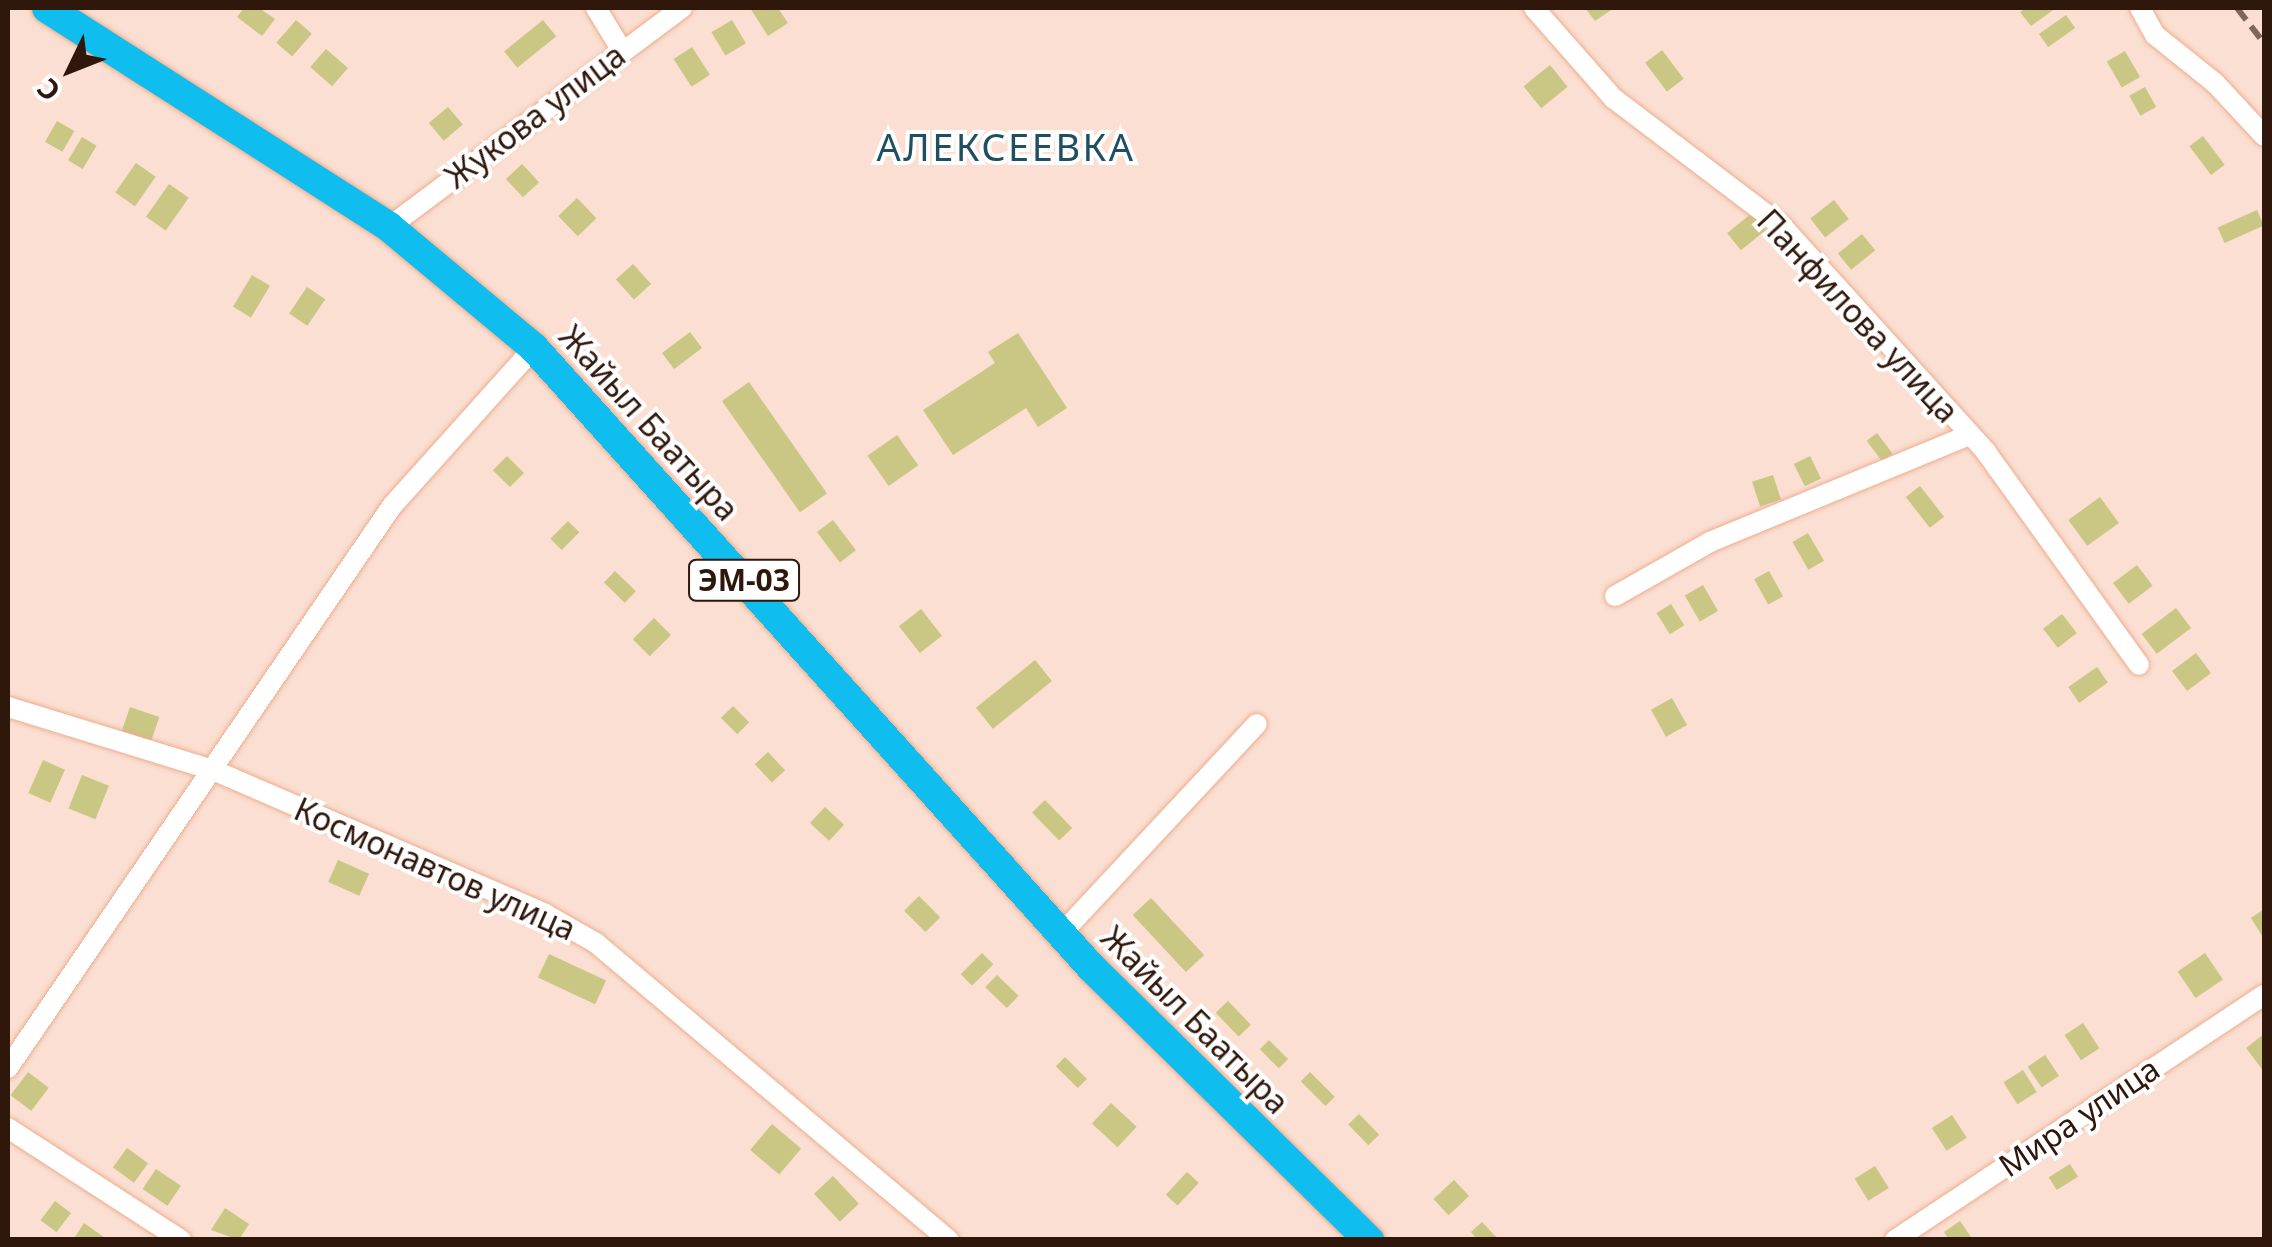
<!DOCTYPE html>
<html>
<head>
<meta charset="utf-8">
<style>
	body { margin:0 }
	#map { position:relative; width:2272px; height:1247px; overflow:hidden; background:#fadfd2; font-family:"Noto Sans",sans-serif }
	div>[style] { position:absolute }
	.building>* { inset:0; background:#cac683; transform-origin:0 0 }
	.roads { filter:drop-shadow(0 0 2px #eead8f) drop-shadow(0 0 2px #eead8f) }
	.minor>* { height:20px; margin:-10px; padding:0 10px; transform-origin:10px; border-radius:10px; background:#fff }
	.highway>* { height:30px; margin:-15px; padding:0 15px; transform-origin:15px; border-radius:15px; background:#0fbdef }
	.rail>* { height:6px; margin-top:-3px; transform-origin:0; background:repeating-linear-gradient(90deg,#7f665a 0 15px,transparent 0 23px) }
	span { translate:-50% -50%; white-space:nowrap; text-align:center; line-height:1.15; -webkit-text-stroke:8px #fff; paint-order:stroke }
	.shield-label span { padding:2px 8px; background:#fff; border:2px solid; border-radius:8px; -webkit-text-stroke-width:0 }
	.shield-label { font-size:30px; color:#2f170c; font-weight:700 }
	.street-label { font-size:32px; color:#2f170c }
	.quarter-label { font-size:38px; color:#1f4f61; letter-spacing:2.5px }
	.frame { position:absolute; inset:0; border:10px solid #2f170c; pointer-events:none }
	.north { position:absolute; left:20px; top:20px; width:100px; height:100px; -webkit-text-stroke:8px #fff; paint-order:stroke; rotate:227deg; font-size:28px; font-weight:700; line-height:40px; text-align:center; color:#2f170c }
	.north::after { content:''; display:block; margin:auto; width:35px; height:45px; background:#2f170c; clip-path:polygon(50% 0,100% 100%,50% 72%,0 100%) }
</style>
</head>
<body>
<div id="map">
	<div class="building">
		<i style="clip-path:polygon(244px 8px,259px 8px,275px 19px,262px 36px,237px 17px)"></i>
		<i style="clip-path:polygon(750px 8px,778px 8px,788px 23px,768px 36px)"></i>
		<i style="clip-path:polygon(1585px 8px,1614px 8px,1595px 21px)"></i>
		<i style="clip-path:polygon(2026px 8px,2056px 8px,2031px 26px,2020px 12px)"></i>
		<i style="left:2066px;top:15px;width:16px;height:33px;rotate:55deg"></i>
		<i style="left:296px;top:20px;width:21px;height:30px;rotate:41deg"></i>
		<i style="left:543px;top:20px;width:21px;height:50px;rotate:51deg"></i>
		<i style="left:732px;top:20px;width:27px;height:24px;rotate:59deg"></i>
		<i style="left:692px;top:47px;width:33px;height:22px;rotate:57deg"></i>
		<i style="left:326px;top:49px;width:29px;height:24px;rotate:41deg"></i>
		<i style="left:1662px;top:50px;width:36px;height:21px;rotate:53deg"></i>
		<i style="left:2125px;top:51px;width:30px;height:21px;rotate:60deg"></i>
		<i style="left:1550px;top:65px;width:28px;height:34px;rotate:51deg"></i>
		<i style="left:2145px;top:87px;width:23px;height:18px;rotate:61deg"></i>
		<i style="left:448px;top:107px;width:23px;height:25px;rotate:50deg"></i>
		<i style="left:57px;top:121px;width:20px;height:24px;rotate:30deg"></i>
		<i style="left:2203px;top:136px;width:36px;height:17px;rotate:53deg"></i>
		<i style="left:82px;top:137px;width:17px;height:27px;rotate:31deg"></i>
		<i style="left:136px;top:163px;width:24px;height:36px;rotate:35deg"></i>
		<i style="left:522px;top:164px;width:25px;height:22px;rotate:47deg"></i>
		<i style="left:169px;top:184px;width:24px;height:40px;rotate:35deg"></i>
		<i style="left:577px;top:198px;width:28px;height:26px;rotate:46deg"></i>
		<i style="left:1834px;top:200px;width:24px;height:30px;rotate:52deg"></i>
		<i style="left:2257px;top:210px;width:17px;height:43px;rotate:66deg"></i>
		<i style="left:1752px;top:213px;width:22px;height:32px;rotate:51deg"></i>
		<i style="left:1862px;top:234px;width:21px;height:31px;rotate:51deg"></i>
		<i style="left:633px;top:264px;width:27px;height:23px;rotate:48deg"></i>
		<i style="left:252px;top:275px;width:21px;height:37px;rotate:31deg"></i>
		<i style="left:307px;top:287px;width:22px;height:32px;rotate:34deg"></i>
		<i style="left:690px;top:332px;width:20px;height:35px;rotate:53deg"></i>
		<i style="clip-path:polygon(1018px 333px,1067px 408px,1038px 427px,1026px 408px,953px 455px,923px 410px,995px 363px,988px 352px)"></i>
		<i style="left:749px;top:382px;width:136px;height:33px;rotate:55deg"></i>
		<i style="left:1877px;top:433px;width:26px;height:13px;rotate:53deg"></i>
		<i style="left:897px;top:435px;width:37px;height:36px;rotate:55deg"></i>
		<i style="left:507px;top:456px;width:24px;height:20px;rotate:45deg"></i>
		<i style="left:1810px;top:456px;width:25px;height:18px;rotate:64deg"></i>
		<i style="left:1773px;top:475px;width:26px;height:22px;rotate:72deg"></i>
		<i style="left:1920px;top:486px;width:39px;height:18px;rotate:52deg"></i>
		<i style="left:2100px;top:497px;width:32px;height:39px;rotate:54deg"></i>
		<i style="left:833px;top:520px;width:38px;height:20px;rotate:53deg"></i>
		<i style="left:568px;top:521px;width:16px;height:25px;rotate:45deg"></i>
		<i style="left:1808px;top:533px;width:32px;height:18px;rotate:60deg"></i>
		<i style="left:2137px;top:565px;width:26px;height:30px;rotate:53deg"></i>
		<i style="left:615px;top:571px;width:29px;height:16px;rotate:44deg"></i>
		<i style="left:1769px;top:571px;width:29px;height:17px;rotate:61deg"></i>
		<i style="left:1703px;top:585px;width:30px;height:21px;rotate:60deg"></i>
		<i style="left:1671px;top:604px;width:25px;height:17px;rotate:58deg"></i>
		<i style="left:2176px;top:608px;width:25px;height:43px;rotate:53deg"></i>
		<i style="left:921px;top:609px;width:34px;height:28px;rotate:52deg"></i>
		<i style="left:2062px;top:614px;width:24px;height:24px;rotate:52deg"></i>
		<i style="left:654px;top:618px;width:24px;height:30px;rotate:45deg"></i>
		<i style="left:2196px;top:653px;width:25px;height:30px;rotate:53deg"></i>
		<i style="left:1035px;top:660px;width:27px;height:76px;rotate:51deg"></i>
		<i style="left:2097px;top:667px;width:19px;height:35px;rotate:55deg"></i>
		<i style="left:1672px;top:698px;width:31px;height:24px;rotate:61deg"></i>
		<i style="left:733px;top:706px;width:23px;height:17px;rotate:45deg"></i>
		<i style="left:130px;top:707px;width:31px;height:25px;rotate:19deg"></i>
		<i style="left:768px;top:752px;width:25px;height:18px;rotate:47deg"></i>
		<i style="left:43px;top:760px;width:24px;height:36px;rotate:24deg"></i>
		<i style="left:82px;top:775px;width:29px;height:36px;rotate:22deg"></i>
		<i style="left:1045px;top:800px;width:39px;height:18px;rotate:46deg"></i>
		<i style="left:825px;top:807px;width:26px;height:22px;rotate:43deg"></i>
		<i style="left:338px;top:860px;width:34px;height:24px;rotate:24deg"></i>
		<i style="left:919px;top:896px;width:30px;height:21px;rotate:45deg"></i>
		<i style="left:1151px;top:898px;width:78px;height:25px;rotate:47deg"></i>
		<i style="clip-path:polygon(2264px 909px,2264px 939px,2251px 918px)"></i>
		<i style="left:982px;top:953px;width:16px;height:30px;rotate:45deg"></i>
		<i style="left:2205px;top:953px;width:32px;height:33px;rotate:56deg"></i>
		<i style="left:549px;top:954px;width:63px;height:26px;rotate:25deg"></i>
		<i style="left:997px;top:975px;width:30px;height:17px;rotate:44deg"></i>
		<i style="left:1228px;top:1001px;width:33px;height:17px;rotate:46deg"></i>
		<i style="left:2083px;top:1023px;width:30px;height:22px;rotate:57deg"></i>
		<i style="clip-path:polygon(2264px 1034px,2264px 1067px,2262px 1069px,2246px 1048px)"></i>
		<i style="left:1269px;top:1040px;width:27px;height:13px;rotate:45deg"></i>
		<i style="left:2045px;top:1055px;width:25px;height:21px;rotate:56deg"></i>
		<i style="left:1065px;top:1057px;width:31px;height:13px;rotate:45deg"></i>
		<i style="left:2023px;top:1070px;width:26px;height:23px;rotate:58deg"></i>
		<i style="left:28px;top:1072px;width:26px;height:29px;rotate:37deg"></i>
		<i style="left:1310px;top:1072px;width:35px;height:13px;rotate:45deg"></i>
		<i style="left:1111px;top:1103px;width:35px;height:28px;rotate:43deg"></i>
		<i style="left:1359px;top:1114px;width:29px;height:15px;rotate:46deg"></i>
		<i style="left:1952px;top:1115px;width:27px;height:24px;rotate:57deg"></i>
		<i style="left:772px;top:1124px;width:38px;height:34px;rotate:40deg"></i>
		<i style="left:127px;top:1148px;width:26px;height:24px;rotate:36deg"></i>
		<i style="left:2070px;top:1164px;width:15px;height:25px;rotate:58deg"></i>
		<i style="left:1875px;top:1166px;width:26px;height:24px;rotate:58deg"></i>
		<i style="left:156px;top:1169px;width:30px;height:24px;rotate:34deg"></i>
		<i style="left:1187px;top:1172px;width:16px;height:31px;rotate:43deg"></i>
		<i style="left:833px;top:1176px;width:38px;height:26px;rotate:47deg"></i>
		<i style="left:1454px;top:1180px;width:22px;height:28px;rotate:47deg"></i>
		<i style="left:55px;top:1201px;width:20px;height:24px;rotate:37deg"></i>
		<i style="clip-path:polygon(225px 1208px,249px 1224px,239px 1240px,211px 1230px)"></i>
		<i style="clip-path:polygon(1960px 1221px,1973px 1240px,1949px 1240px,1944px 1232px)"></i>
		<i style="clip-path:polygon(1482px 1222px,1499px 1240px,1477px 1240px,1471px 1232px)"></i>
		<i style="clip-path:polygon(84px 1223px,108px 1240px,73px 1240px)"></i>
	</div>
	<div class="roads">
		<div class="minor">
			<i style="left:596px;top:8px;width:48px;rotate:58.6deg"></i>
			<i style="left:1534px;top:8px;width:120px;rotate:48.7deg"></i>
			<i style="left:1613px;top:98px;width:213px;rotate:37.2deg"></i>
			<i style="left:1783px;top:227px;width:303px;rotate:47.9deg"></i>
			<i style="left:1986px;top:452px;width:262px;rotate:54.3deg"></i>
			<i style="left:2140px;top:8px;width:31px;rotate:61deg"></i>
			<i style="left:2155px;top:35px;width:77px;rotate:38.7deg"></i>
			<i style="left:2215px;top:83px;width:72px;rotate:47.2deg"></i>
			<i style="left:389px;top:227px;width:366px;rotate:-36.8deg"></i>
			<i style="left:1615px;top:596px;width:109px;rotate:-29.6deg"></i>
			<i style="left:1710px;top:542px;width:281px;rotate:-22.4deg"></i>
			<i style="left:8px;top:707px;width:214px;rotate:17.1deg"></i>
			<i style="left:213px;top:770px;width:362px;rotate:23.4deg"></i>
			<i style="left:545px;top:914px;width:59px;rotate:29.6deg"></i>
			<i style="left:596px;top:943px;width:461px;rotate:40.1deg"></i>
			<i style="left:1061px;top:934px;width:287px;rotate:-47deg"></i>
			<i style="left:8px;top:1068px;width:681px;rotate:-55.66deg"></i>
			<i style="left:392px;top:506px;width:212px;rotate:-48.1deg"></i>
			<i style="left:8px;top:1128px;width:206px;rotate:32.9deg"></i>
			<i style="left:1895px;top:1240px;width:443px;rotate:-33.6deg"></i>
		</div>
		<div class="highway">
			<i style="left:47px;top:8px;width:406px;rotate:32.6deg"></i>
			<i style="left:389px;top:227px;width:189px;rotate:39.8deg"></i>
			<i style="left:534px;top:348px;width:833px;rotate:48.02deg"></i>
			<i style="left:1091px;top:967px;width:390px;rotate:44.5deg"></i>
		</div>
	</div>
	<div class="rail">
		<i style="left:2237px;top:8px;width:44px;rotate:52.4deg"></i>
	</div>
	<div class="shield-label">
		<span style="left:744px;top:580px">ЭМ-03</span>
	</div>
	<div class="street-label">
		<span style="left:535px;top:116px;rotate:-37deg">Жукова улица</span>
		<span style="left:1858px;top:316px;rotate:47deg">Панфилова улица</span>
		<span style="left:649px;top:423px;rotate:48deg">Жайыл Баатыра</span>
		<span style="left:435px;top:869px;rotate:24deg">Космонавтов улица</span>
		<span style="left:1195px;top:1020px;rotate:45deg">Жайыл Баатыра</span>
		<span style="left:2079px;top:1117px;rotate:-34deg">Мира улица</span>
	</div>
	<div class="quarter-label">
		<span style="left:1006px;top:147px">АЛЕКСЕЕВКА</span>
	</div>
	<div class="frame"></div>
	<div class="north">С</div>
</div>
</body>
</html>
